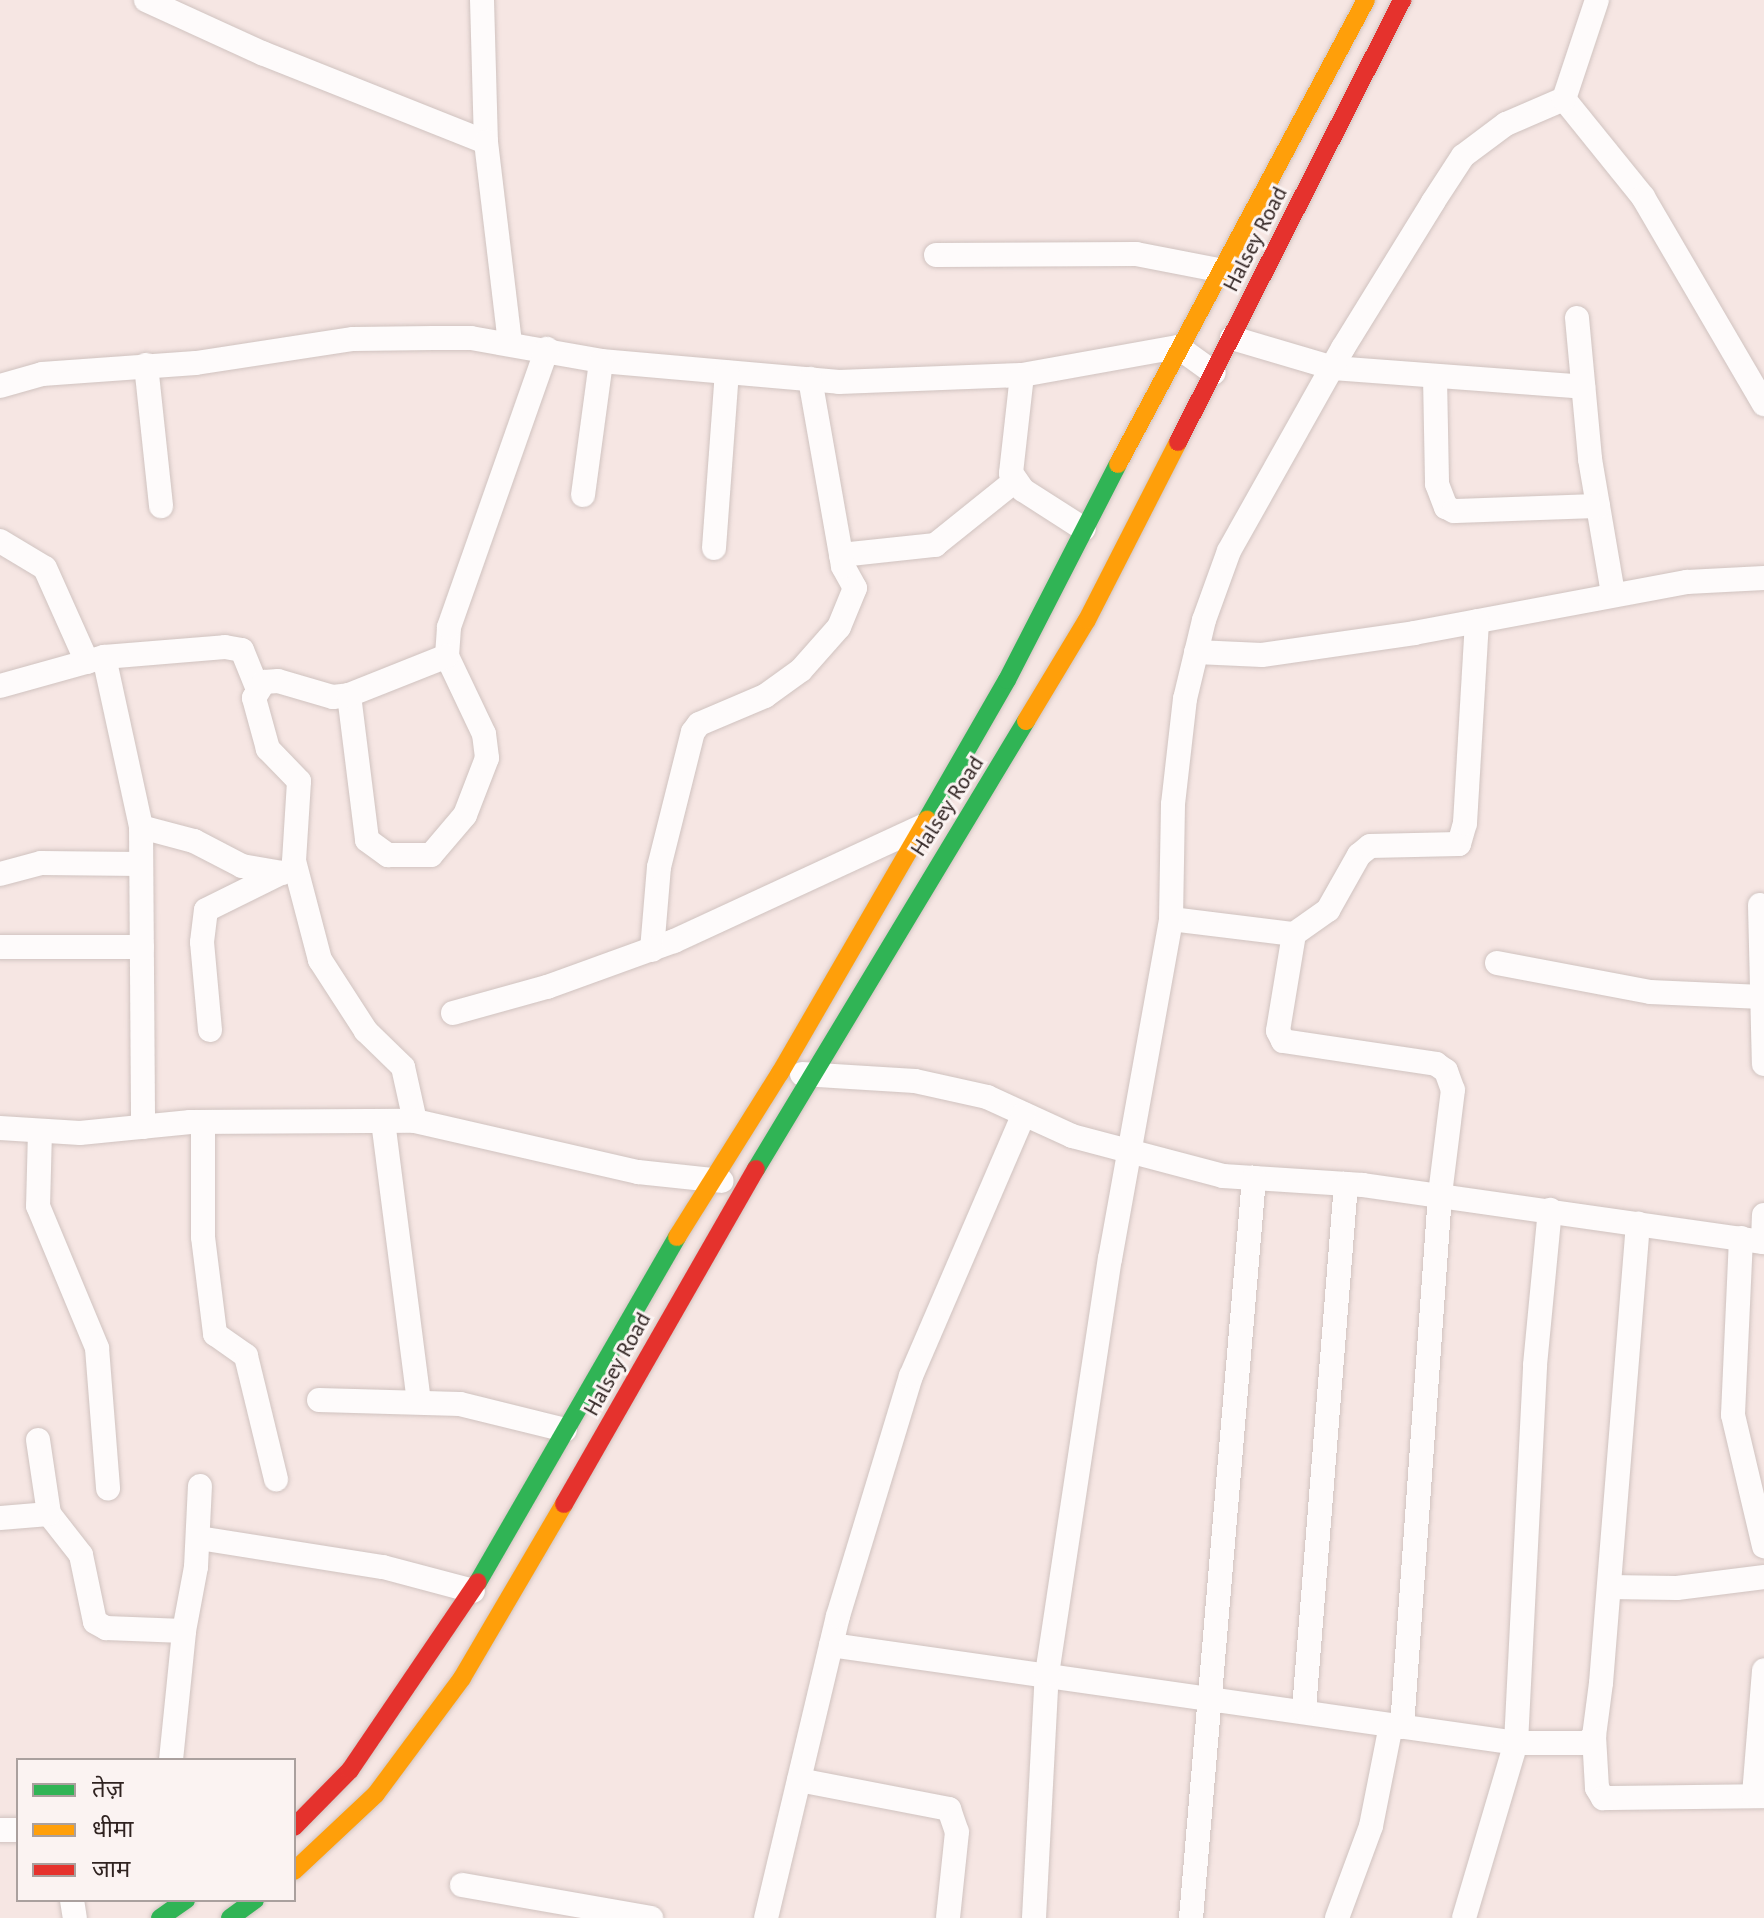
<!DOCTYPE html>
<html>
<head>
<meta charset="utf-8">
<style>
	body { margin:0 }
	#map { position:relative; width:1764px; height:1918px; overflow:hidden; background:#f6e6e3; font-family:"PT Sans","Noto Sans Devanagari",sans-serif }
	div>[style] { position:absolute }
	.roads { filter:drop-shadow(0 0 2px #d0c3c0) drop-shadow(0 0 2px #d0c3c0) }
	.street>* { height:24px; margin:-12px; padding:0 12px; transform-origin:12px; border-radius:12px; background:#fefbfb }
	.fast>* { height:18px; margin:-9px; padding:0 9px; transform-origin:9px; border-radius:9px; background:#30b455 }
	.slow>* { height:18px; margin:-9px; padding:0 9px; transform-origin:9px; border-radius:9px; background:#ff9f0a }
	.jam>* { height:18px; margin:-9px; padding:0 9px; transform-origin:9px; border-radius:9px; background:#e5322d }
	span { translate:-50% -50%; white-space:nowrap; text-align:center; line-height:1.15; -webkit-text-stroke:6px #fbf3f2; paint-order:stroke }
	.street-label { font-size:22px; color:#302321 }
	.legend { position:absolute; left:16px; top:1758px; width:280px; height:144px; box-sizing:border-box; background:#fbf3f2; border:2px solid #aaa09e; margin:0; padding:10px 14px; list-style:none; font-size:24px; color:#302321 }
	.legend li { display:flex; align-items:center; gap:16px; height:40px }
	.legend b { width:40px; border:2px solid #aaa09e }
</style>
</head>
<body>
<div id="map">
	<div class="roads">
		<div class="street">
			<i style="left:146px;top:0;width:128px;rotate:24.6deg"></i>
			<i style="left:262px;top:53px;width:241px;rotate:21.7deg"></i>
			<i style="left:482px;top:0;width:142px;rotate:88.4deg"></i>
			<i style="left:486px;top:142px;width:203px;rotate:83.2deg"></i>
			<i style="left:1564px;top:99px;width:126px;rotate:51.1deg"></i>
			<i style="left:1643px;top:197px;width:240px;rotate:59.7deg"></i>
			<i style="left:936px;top:255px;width:200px;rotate:-0.3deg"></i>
			<i style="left:1136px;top:254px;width:84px;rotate:11deg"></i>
			<i style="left:1577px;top:318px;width:142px;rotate:84.7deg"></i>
			<i style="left:1590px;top:459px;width:137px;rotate:80.3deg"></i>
			<i style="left:1232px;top:338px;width:105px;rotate:16.5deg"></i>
			<i style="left:1333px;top:368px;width:251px;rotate:4.3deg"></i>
			<i style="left:146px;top:365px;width:142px;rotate:83.9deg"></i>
			<i style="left:1022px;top:375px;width:99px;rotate:96.4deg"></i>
			<i style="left:1011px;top:473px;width:21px;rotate:55deg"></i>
			<i style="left:1023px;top:490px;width:72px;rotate:32.6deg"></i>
			<i style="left:1435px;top:377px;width:107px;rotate:88.9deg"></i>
			<i style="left:1437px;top:484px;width:25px;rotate:69deg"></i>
			<i style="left:1446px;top:507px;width:9px;rotate:27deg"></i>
			<i style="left:1454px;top:511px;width:144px;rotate:-2deg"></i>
			<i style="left:0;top:386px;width:44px;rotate:-15.9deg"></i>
			<i style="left:42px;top:374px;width:154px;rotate:-4.1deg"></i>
			<i style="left:196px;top:363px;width:159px;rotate:-8.7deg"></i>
			<i style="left:353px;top:339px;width:80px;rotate:-0.7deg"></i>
			<i style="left:433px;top:338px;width:38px"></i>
			<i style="left:471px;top:338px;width:132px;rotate:10deg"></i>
			<i style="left:601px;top:361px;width:239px;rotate:5deg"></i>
			<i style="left:839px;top:382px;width:183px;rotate:-2.2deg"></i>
			<i style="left:1022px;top:375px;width:158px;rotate:-10.2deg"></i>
			<i style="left:1178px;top:347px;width:44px;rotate:35.8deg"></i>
			<i style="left:583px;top:495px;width:135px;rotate:-82.3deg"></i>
			<i style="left:0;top:541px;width:52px;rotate:31deg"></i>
			<i style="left:45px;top:568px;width:103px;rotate:65.9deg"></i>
			<i style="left:714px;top:548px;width:176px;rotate:-85.8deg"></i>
			<i style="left:841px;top:555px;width:95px;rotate:-6.1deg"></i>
			<i style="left:935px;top:545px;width:102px;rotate:-38.7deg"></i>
			<i style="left:1196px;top:652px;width:66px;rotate:2.6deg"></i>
			<i style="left:1262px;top:655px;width:154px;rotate:-8.2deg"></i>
			<i style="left:1414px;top:633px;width:278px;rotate:-10.6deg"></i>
			<i style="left:1687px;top:582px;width:77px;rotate:-3deg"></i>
			<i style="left:104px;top:657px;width:174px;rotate:77.7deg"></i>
			<i style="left:141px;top:827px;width:300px;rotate:89.6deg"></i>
			<i style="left:0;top:686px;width:108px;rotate:-15.6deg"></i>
			<i style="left:104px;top:657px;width:121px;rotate:-4.7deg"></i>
			<i style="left:225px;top:647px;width:17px;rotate:10deg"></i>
			<i style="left:242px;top:650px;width:40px;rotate:68deg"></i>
			<i style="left:349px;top:695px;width:146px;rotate:82.9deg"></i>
			<i style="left:367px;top:840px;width:26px;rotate:36deg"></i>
			<i style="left:388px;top:855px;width:43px"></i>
			<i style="left:431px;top:855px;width:52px;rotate:-49.6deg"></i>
			<i style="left:465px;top:815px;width:61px;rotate:-68.9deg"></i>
			<i style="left:487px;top:758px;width:24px;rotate:-97deg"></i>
			<i style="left:484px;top:734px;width:86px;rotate:-115.4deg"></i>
			<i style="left:447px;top:656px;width:29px;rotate:-86deg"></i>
			<i style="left:449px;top:627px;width:295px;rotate:-70.6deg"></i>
			<i style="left:141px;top:827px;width:55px;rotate:14.8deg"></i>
			<i style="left:194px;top:841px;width:54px;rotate:27.5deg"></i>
			<i style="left:242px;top:866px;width:41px;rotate:9.9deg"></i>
			<i style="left:0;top:874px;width:42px;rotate:-15deg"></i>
			<i style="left:41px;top:863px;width:100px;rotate:0.6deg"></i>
			<i style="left:1760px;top:905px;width:159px;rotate:88.6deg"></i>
			<i style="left:1171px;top:919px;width:124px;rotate:7deg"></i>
			<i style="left:1294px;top:934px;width:42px;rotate:-35.2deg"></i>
			<i style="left:1328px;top:910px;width:63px;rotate:-60.6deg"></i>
			<i style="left:1359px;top:855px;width:14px;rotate:-39deg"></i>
			<i style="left:1370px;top:846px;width:89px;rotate:-1.3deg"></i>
			<i style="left:1459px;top:844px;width:22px;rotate:-74deg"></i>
			<i style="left:1465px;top:823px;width:202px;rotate:-86.6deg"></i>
			<i style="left:1294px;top:934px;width:98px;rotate:99.4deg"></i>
			<i style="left:1278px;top:1031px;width:11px;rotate:63deg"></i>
			<i style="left:1283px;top:1041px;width:155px;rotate:8.5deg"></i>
			<i style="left:1436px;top:1064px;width:12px;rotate:35deg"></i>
			<i style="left:1446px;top:1071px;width:20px;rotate:70deg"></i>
			<i style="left:1453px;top:1090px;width:106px;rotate:97.1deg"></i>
			<i style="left:1440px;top:1195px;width:533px;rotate:94.09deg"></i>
			<i style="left:0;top:947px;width:142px"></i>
			<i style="left:652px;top:950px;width:83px;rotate:-85.2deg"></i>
			<i style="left:659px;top:867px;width:139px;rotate:-75.9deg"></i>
			<i style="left:693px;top:732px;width:10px;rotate:-53deg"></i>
			<i style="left:699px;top:724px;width:72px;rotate:-23deg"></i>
			<i style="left:765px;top:696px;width:44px;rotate:-35.8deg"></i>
			<i style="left:801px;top:670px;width:57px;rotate:-48.5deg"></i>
			<i style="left:839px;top:627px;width:42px;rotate:-67.7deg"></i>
			<i style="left:855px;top:588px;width:25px;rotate:-119deg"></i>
			<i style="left:843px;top:566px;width:190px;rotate:-100deg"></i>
			<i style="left:1497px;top:963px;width:156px;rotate:10.7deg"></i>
			<i style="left:1650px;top:992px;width:112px;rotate:2.6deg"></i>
			<i style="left:453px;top:1013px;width:98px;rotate:-15.5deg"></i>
			<i style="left:547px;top:987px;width:135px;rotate:-19.9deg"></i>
			<i style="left:674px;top:941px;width:274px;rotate:-24.8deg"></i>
			<i style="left:210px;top:1030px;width:88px;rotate:-95.2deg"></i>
			<i style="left:202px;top:942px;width:32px;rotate:-83deg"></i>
			<i style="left:206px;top:910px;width:84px;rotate:-26.3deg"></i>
			<i style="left:802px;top:1074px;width:113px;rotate:3.5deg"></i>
			<i style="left:915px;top:1081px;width:74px;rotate:12.5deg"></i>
			<i style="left:987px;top:1097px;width:94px;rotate:24.6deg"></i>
			<i style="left:1072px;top:1136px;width:156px;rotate:14.8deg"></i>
			<i style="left:1223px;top:1176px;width:140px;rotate:3.7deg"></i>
			<i style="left:1363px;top:1185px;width:405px;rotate:8.1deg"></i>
			<i style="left:383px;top:1121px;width:282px;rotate:82.7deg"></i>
			<i style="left:415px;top:1121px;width:55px;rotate:-102.5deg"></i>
			<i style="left:403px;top:1067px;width:52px;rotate:-135.8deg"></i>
			<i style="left:366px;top:1031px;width:85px;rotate:-122.9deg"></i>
			<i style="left:320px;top:960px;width:102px;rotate:-104.7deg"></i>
			<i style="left:294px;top:861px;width:80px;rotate:-86.4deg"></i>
			<i style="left:299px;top:781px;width:45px;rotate:-134.1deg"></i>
			<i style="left:268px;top:749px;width:53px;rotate:-105.4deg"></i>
			<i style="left:254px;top:698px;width:19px;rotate:-58deg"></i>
			<i style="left:264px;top:682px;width:14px;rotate:-4deg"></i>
			<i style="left:278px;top:681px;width:57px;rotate:16.2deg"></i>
			<i style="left:333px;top:697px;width:16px;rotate:-7deg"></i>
			<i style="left:349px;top:695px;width:105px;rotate:-21.7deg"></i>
			<i style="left:203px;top:1122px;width:115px;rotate:90deg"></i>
			<i style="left:203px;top:1237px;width:98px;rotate:82.9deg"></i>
			<i style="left:215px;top:1334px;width:38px;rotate:35deg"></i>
			<i style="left:246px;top:1356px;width:127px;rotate:76.3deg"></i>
			<i style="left:0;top:1128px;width:80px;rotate:3.6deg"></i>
			<i style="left:80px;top:1133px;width:111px;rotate:-5.7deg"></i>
			<i style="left:190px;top:1122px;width:225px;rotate:-0.3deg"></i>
			<i style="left:415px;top:1121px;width:229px;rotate:12.9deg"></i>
			<i style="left:638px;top:1172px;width:84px;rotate:6.1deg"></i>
			<i style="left:40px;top:1131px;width:75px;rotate:91.5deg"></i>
			<i style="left:38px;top:1206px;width:154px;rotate:67.4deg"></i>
			<i style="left:97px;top:1348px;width:141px;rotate:85.5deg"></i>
			<i style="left:1741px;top:1238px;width:177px;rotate:92.6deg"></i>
			<i style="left:1733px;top:1415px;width:135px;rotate:76.7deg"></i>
			<i style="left:1763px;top:1242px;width:27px;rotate:-88deg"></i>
			<i style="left:319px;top:1400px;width:141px;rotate:1.6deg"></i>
			<i style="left:460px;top:1404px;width:108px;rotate:13.9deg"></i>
			<i style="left:38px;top:1440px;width:75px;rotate:81.5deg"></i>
			<i style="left:49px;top:1514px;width:52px;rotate:52deg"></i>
			<i style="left:81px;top:1555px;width:68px;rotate:78.2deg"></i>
			<i style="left:95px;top:1622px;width:13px;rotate:29deg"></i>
			<i style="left:106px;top:1628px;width:78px;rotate:2.2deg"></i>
			<i style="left:0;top:1518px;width:49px;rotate:-4.7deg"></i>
			<i style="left:199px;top:1538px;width:186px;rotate:9deg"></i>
			<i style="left:383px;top:1567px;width:93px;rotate:14.9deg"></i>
			<i style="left:1609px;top:1587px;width:68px;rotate:0.8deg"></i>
			<i style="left:1677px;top:1588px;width:88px;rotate:-7.2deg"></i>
			<i style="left:831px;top:1645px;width:692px;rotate:8.14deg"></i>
			<i style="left:1516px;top:1743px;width:70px"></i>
			<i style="left:1586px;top:1743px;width:11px;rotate:-41deg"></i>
			<i style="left:1594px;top:1736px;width:53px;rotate:-82.5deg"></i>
			<i style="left:1601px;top:1683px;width:461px;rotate:-85.4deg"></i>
			<i style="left:1304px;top:1709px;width:527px;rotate:-85.43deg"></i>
			<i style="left:1594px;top:1736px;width:52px;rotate:86.7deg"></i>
			<i style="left:1597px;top:1788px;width:12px;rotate:59deg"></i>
			<i style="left:1603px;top:1798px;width:161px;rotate:-0.7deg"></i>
			<i style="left:171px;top:1760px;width:130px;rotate:-84.2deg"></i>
			<i style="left:184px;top:1631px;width:65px;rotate:-79.4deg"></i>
			<i style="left:196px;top:1567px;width:81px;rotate:-87.2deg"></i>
			<i style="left:799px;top:1780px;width:153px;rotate:10.9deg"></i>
			<i style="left:949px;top:1809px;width:24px;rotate:71deg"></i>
			<i style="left:957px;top:1832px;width:86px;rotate:96deg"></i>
			<i style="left:1754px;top:1795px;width:125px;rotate:-85.4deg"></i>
			<i style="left:0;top:1830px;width:18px"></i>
			<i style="left:462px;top:1885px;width:192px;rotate:9.9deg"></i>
			<i style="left:72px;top:1900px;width:18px;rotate:81deg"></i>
			<i style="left:766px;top:1918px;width:310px;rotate:-76.6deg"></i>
			<i style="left:838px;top:1616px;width:251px;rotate:-73.1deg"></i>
			<i style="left:911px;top:1376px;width:285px;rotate:-66.7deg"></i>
			<i style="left:1034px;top:1918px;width:244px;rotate:-87deg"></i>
			<i style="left:1047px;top:1674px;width:420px;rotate:-81.4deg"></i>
			<i style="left:1110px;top:1259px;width:345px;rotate:-79.8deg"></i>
			<i style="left:1171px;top:919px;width:115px;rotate:-89deg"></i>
			<i style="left:1173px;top:804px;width:106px;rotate:-83.5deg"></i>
			<i style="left:1185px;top:699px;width:81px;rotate:-76.5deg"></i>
			<i style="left:1204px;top:620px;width:73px;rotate:-70.1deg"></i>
			<i style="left:1229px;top:551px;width:233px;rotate:-60.7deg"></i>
			<i style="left:1343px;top:348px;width:172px;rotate:-58.3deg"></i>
			<i style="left:1433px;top:202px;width:55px;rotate:-56.9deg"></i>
			<i style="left:1463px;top:156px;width:54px;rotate:-36.7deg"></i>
			<i style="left:1506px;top:124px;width:63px;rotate:-23.3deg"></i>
			<i style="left:1564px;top:99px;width:104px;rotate:-71.6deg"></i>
			<i style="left:1191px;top:1918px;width:743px;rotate:-85.13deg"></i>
			<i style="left:1337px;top:1918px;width:98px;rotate:-69.7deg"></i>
			<i style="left:1371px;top:1826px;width:103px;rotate:-78.8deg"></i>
			<i style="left:1464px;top:1918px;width:183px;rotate:-73.5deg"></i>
			<i style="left:1516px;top:1743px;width:378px;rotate:-87.1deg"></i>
			<i style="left:1535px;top:1365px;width:156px;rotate:-84.5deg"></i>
		</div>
		<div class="fast">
			<i style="left:927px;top:819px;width:160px;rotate:-60.1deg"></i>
			<i style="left:1007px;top:680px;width:243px;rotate:-62.8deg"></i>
			<i style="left:756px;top:1169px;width:523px;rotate:-58.92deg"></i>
			<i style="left:478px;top:1582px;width:398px;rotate:-60deg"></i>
			<i style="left:160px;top:1918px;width:32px;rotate:-35deg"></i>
			<i style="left:230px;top:1918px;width:31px;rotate:-36deg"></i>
		</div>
		<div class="slow">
			<i style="left:1118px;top:464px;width:526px;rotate:-61.88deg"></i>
			<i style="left:1026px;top:721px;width:118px;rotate:-58.9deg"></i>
			<i style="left:1087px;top:620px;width:200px;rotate:-62.9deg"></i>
			<i style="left:677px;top:1237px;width:194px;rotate:-57.9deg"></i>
			<i style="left:780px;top:1073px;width:293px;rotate:-59.9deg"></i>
			<i style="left:294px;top:1871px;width:112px;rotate:-43.2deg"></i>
			<i style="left:376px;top:1794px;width:144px;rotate:-53.4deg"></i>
			<i style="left:462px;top:1678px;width:202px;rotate:-59.6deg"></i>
		</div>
		<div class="jam">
			<i style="left:1178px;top:442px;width:496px;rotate:-63.1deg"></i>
			<i style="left:564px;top:1504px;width:386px;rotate:-60.2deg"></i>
			<i style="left:294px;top:1827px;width:80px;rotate:-45.5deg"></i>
			<i style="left:350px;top:1770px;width:227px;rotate:-55.8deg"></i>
		</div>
	</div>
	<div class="street-label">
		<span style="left:1255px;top:239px;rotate:-63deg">Halsey Road</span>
		<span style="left:947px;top:806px;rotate:-57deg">Halsey Road</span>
		<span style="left:617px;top:1364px;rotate:-61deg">Halsey Road</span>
	</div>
	<ul class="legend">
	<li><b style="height:10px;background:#30b455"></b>तेज़</li>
	<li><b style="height:10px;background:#ff9f0a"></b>धीमा</li>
	<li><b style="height:10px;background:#e5322d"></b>जाम</li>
	</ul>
</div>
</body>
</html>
